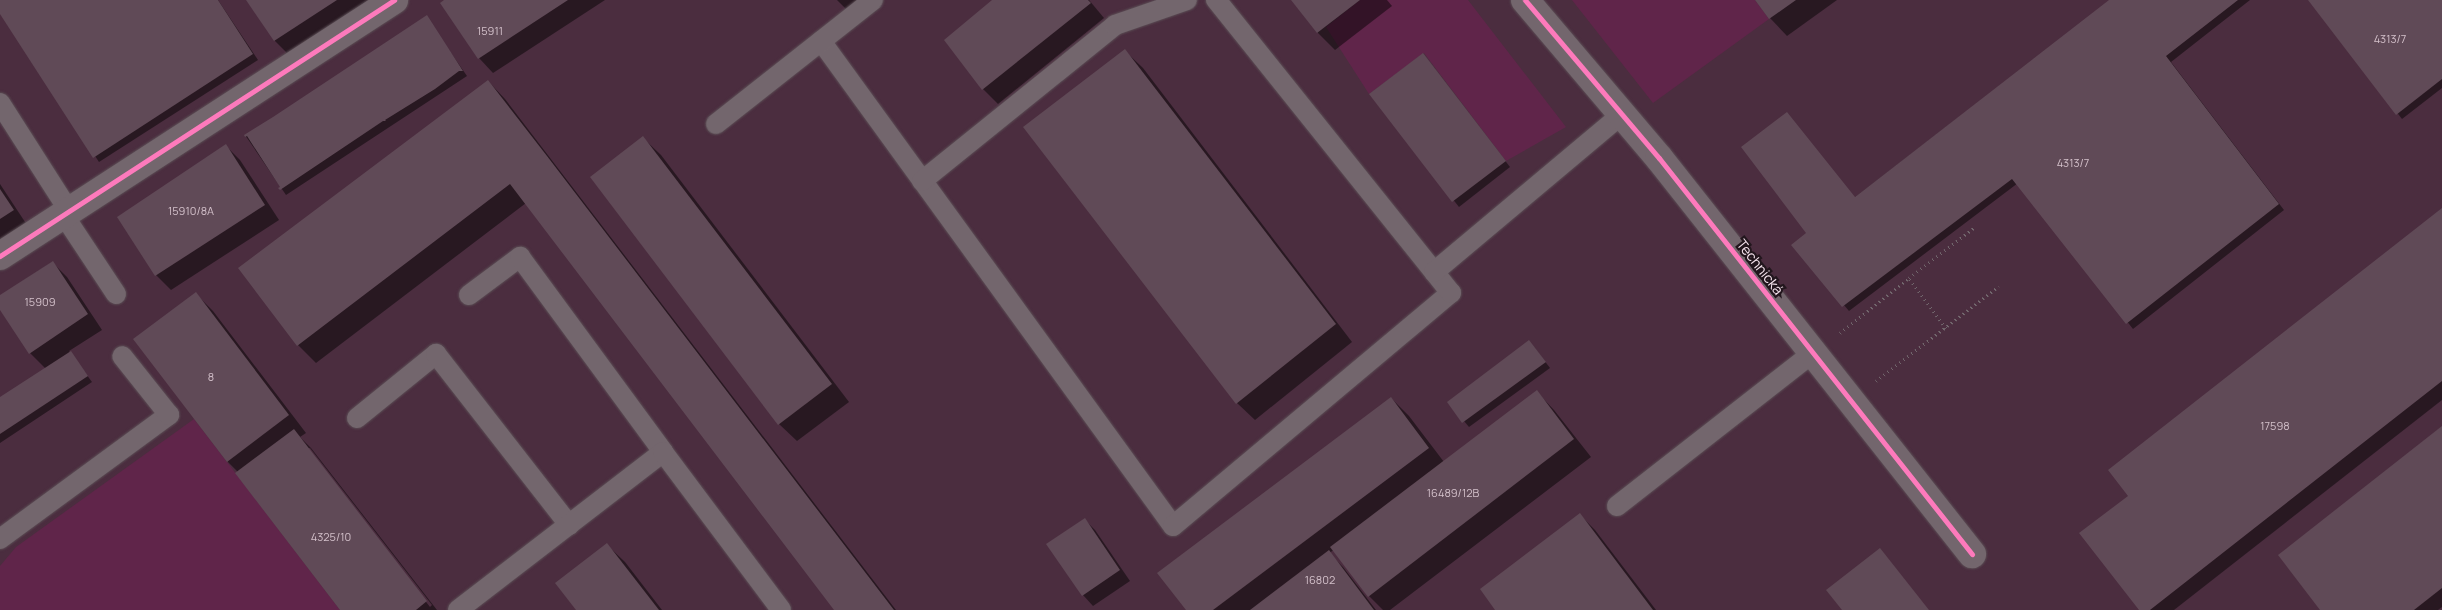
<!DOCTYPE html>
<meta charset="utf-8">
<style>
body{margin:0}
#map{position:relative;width:2442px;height:610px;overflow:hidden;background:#3d2f37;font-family:Manrope,sans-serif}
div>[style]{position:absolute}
.built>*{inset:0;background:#4b2d3f}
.green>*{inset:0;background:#60254a}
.shadow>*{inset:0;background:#0007}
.building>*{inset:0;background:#604a57}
.path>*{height:3px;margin-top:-1.5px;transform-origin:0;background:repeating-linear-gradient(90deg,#72676d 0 1px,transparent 0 5px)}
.roads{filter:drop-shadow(0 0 1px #5b4e55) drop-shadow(0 0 1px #5b4e55)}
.lane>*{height:20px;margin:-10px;padding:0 10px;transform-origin:10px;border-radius:10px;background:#73666d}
.street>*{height:28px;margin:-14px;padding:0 14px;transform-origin:14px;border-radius:14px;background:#73666d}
.cycleway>*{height:5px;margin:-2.5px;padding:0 2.5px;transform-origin:2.5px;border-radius:2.5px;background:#fd7abc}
span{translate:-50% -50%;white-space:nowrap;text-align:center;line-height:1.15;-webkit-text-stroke:4.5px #22161d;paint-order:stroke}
.number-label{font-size:11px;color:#d3c0ca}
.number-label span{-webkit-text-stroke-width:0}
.street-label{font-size:14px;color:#f9e7f1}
</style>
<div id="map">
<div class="built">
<i style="clip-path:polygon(0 0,2442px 0,2442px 610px,0 610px)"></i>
</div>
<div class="green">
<i style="clip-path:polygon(1360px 0,1468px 0,1566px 127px,1506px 161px,1424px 53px,1369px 94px,1326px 27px)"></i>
<i style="clip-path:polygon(1572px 0,1755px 0,1769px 19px,1653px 103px)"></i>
<i style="clip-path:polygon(194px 419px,340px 610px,0 610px,0 566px,16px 547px)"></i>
</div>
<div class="shadow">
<i style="clip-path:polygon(0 0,218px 0,258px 60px,99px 162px,0 12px)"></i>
<i style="clip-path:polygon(248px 0,381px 0,292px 58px,275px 41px)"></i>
<i style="clip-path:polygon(446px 0,605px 0,493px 73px,479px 58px)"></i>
<i style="clip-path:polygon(837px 0,859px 0,847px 10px)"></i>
<i style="clip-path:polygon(994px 0,1089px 0,1104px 18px,998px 104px,983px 89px,946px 40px)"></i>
<i style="clip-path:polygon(1292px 0,1387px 0,1392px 6px,1335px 50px,1318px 33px)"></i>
<i style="clip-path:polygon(1757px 0,1837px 0,1787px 36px,1770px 18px)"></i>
<i style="clip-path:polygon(2111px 0,2250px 0,2171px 62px,2284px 210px,2133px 329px,2018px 183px,1849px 311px,1793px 245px)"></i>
<i style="clip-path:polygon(2310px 0,2442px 0,2442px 88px,2402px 119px)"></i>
<i style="clip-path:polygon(426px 17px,467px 76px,286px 195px,245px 135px,274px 118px)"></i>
<i style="clip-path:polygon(1125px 51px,1143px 68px,1352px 342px,1255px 420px,1237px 403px)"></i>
<i style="clip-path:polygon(1423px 54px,1510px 167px,1459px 207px,1370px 94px)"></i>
<i style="clip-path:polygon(488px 81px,505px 99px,896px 610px,836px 610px,526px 203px,316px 363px,298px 345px)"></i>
<i style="clip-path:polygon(643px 138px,661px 155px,849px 402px,797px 441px,779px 424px)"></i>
<i style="clip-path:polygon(226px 146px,240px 160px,279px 220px,171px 290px,156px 275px,119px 217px)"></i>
<i style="clip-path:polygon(0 184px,27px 225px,0 243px)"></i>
<i style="clip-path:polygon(2442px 209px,2442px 400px,2174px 610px,2140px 610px,2130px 496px)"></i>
<i style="clip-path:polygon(52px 262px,67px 277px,102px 330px,69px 351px,92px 382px,0 443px,0 399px,46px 369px,30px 353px,0 308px,0 296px)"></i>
<i style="clip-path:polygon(evenodd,196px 294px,213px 311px,306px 433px,300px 437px,311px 448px,437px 610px,343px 610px,238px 472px,228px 462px,135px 339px,196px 294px,307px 448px,310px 448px,432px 605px,430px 607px,307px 448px)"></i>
<i style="clip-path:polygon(1534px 347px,1550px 368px,1469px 427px,1448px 402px)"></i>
<i style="clip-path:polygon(1537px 392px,1554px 410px,1591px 457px,1390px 610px,1383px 610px,1367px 594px,1334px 550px,1329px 553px,1343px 567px,1376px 610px,1187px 610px,1391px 398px,1409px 416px,1444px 462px)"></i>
<i style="clip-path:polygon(2442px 428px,2442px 607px,2438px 610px,2321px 610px)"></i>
<i style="clip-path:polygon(1580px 515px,1595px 530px,1656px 610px,1497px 610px)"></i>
<i style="clip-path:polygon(1084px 519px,1095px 530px,1130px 581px,1093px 606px,1083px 595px)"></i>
<i style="clip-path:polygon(607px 545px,625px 562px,662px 610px,577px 610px)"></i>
</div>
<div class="building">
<i style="clip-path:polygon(0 0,218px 0,253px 54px,93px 158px,0 14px)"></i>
<i style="clip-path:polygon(246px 0,337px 0,274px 41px)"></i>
<i style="clip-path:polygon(444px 0,568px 0,478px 59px,440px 3px)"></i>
<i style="clip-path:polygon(992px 0,1088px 0,1091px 3px,982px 90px,944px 40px)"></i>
<i style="clip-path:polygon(1291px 0,1360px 0,1317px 33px)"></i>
<i style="clip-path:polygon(1755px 0,1796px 0,1769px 19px)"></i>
<i style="clip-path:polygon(2109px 0,2238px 0,2166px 56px,2279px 204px,2126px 324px,2012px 179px,1842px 307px,1791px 245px,1806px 233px,1741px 147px,1787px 112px,1855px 197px)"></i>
<i style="clip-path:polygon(2308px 0,2442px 0,2442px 79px,2396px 115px)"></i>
<i style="clip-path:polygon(427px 15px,463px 71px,459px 71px,435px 89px,385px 120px,386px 121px,383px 121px,280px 190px,278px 188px,280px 187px,247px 136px,245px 137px,244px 135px,273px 117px)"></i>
<i style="clip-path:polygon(1125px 49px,1336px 324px,1236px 404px,1023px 127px)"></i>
<i style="clip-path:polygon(1423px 53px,1506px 161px,1452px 202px,1369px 94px)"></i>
<i style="clip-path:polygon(488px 80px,547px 156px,894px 610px,834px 610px,510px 184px,297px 346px,238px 268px)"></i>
<i style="clip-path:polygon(643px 136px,832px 384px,778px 425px,590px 177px)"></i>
<i style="clip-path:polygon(226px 144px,265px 205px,155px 276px,117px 217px)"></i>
<i style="clip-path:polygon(0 189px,14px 210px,0 219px)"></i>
<i style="clip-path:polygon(2442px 208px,2442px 381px,2150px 610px,2139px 610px,2079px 533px,2128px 496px,2108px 470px)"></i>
<i style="clip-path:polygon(53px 261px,88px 314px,29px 354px,0 310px,0 295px)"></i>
<i style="clip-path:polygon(196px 292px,289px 415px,227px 462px,133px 339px)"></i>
<i style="clip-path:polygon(1529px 340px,1546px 362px,1462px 423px,1447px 402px)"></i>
<i style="clip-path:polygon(71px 351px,88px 376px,0 434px,0 397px)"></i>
<i style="clip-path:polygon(1537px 390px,1574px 439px,1368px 597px,1330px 547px)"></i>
<i style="clip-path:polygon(1391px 397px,1429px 448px,1213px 610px,1186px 610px,1157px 573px)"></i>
<i style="clip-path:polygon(2442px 426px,2442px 588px,2414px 610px,2320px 610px,2278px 555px)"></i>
<i style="clip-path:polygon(294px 429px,427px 601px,416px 610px,340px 610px,235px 473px)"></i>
<i style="clip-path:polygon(1580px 513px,1653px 610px,1495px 610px,1480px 589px)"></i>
<i style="clip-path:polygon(1085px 518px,1120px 570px,1082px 596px,1046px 544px)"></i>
<i style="clip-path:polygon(607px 543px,659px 610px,576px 610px,555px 583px)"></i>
<i style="clip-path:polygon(1880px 548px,1929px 610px,1842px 610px,1826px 590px)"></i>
<i style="clip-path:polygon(1329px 550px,1374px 610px,1250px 610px)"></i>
</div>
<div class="path">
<i style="left:1946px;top:328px;width:62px;rotate:-126.5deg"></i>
<i style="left:1909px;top:278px;width:83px;rotate:-37.7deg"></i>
<i style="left:1840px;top:333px;width:88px;rotate:-38.6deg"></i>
<i style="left:1876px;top:381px;width:155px;rotate:-37.7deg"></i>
</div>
<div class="roads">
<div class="lane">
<i style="left:821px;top:41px;width:599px;rotate:54.03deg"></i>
<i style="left:1173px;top:526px;width:363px;rotate:-40deg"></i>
<i style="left:1451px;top:293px;width:376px;rotate:-128.7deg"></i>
<i style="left:0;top:103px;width:128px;rotate:57.4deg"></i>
<i style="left:716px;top:124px;width:200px;rotate:-38.3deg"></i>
<i style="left:922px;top:181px;width:248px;rotate:-38.9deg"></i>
<i style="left:1115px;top:25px;width:76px;rotate:-19.1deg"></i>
<i style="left:63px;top:214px;width:96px;rotate:56.5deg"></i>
<i style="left:1434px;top:272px;width:244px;rotate:-40deg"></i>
<i style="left:469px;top:295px;width:64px;rotate:-36.7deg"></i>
<i style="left:520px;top:257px;width:242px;rotate:53.7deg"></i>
<i style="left:357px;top:418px;width:102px;rotate:-39deg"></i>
<i style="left:436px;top:354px;width:217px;rotate:52.1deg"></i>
<i style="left:1617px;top:506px;width:249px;rotate:-38deg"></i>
<i style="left:0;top:539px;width:210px;rotate:-36.3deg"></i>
<i style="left:169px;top:415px;width:75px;rotate:-128.5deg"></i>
<i style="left:458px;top:610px;width:259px;rotate:-37.6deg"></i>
<i style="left:663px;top:452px;width:197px;rotate:53.2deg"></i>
</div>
<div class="street">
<i style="left:1525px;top:0;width:207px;rotate:49.7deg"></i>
<i style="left:1659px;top:158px;width:505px;rotate:51.68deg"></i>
<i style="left:0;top:256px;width:470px;rotate:-33deg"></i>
</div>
</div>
<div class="cycleway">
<i style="left:1525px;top:0;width:207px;rotate:49.7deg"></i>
<i style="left:1659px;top:158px;width:505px;rotate:51.68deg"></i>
<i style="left:0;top:256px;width:470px;rotate:-33deg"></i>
</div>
<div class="number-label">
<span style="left:490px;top:31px">15911</span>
<span style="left:2390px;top:39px">4313/7</span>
<span style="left:2073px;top:163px">4313/7</span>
<span style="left:191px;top:211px">15910/8A</span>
<span style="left:40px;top:302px">15909</span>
<span style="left:211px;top:377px">8</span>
<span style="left:2275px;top:426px">17598</span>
<span style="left:1453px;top:493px">16489/12B</span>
<span style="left:331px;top:537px">4325/10</span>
<span style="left:1320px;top:580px">16802</span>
</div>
<div class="street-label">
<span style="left:1760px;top:267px;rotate:52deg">Technická</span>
</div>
</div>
